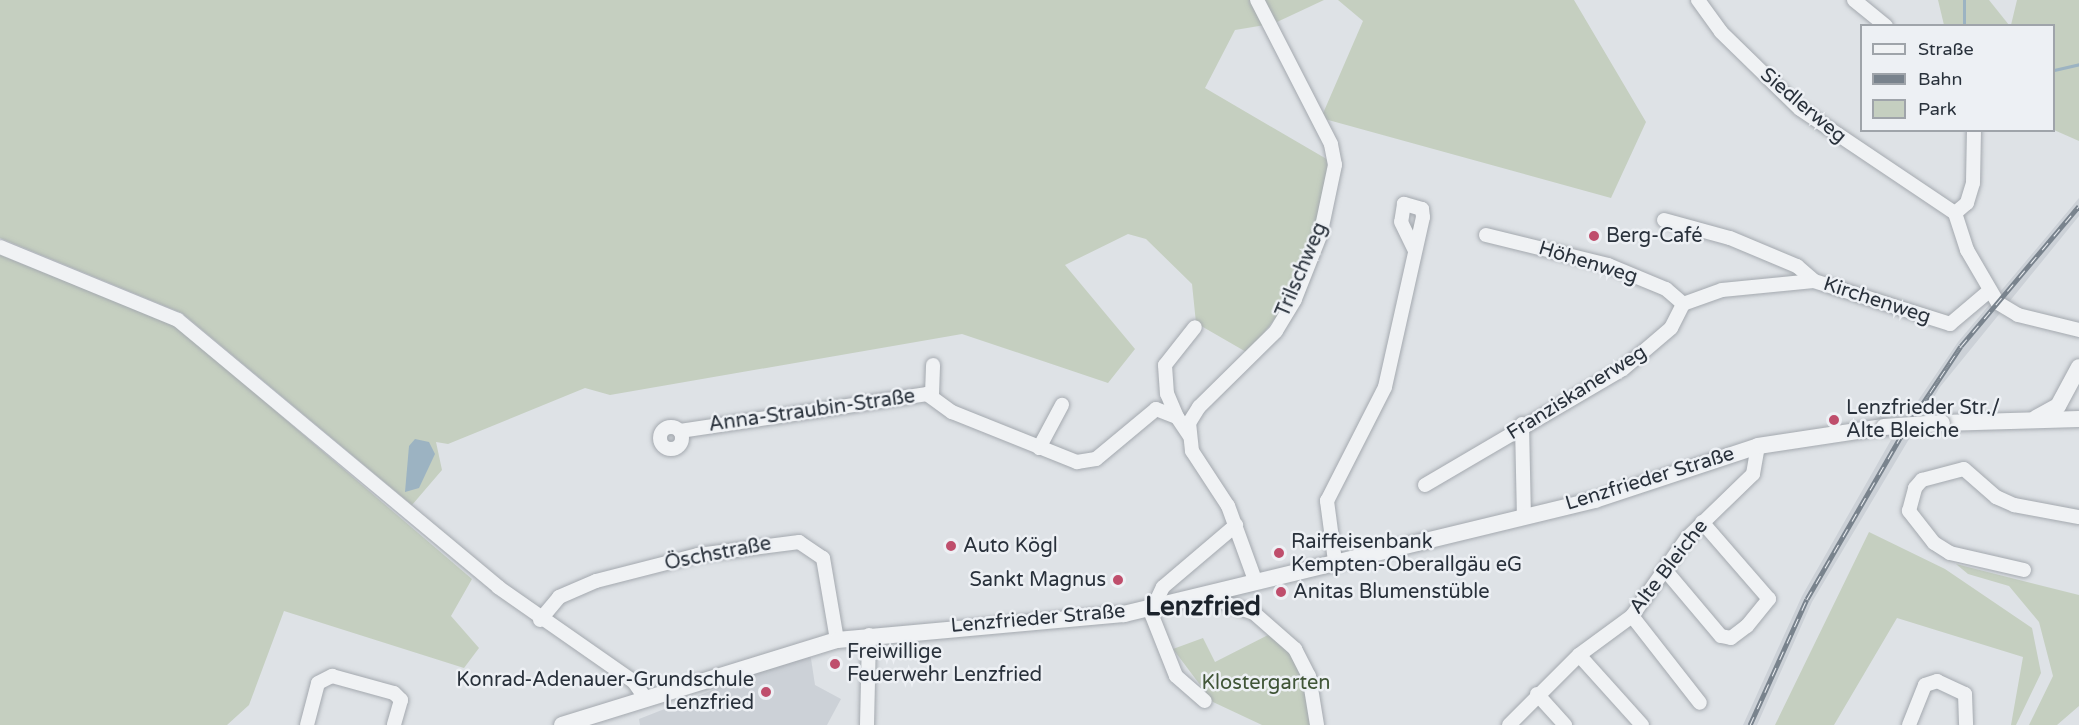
<!DOCTYPE html>
<meta charset="utf-8">
<style>
body{margin:0}
#map{position:relative;width:2079px;height:725px;overflow:hidden;background:#dee2e6;font-family:"Varela Round",sans-serif}
div>[style]{position:absolute}
.built>*{inset:0;background:#ccd1d7}
.green>*{inset:0;background:#c5cfc0}
.water>*{inset:0;background:#9cb3c2}
.stream>*{height:3px;margin:-1.5px;padding:0 1.5px;transform-origin:1.5px;border-radius:1.5px;background:#9cb3c2}
.roads{filter:drop-shadow(0 0 2px #a4a9af) drop-shadow(0 0 2px #a4a9af)}
.minor>*{height:14px;margin:-7px;padding:0 7px;transform-origin:7px;border-radius:7px;background:#f0f2f4}
.minor>.ring{margin:-7px;padding:0;box-sizing:content-box;background:none;border:14px solid #f0f2f4;border-radius:50%}
.tertiary>*{height:16px;margin:-8px;padding:0 8px;transform-origin:8px;border-radius:8px;background:#f0f2f4}
.rail>*{height:5px;margin-top:-2.5px;transform-origin:0;background:repeating-linear-gradient(90deg,#edf0f4 0 9px,#79838d 0 18px);box-sizing:border-box;border-block:2px solid #79838d}
.bridges{filter:drop-shadow(0 0 2px #a4a9af) drop-shadow(0 0 2px #a4a9af)}
.tertiary-bridge>*{height:16px;margin:-8px;padding:0 8px;transform-origin:8px;border-radius:8px;background:#f0f2f4}
.dots>*{width:16px;height:16px;translate:-50% -50%;box-sizing:border-box;border:3px solid #edf0f4;border-radius:50%}
span{translate:-50% -50%;white-space:nowrap;text-align:center;line-height:1.15;-webkit-text-stroke:5px #edf0f4;paint-order:stroke}
.street-label{font-size:20px;color:#29313b}
.poi-label{font-size:20px;color:#29313b}
.left{translate:0 -50%;text-align:left}
.right{translate:-100% -50%;text-align:right}
.park-label{font-size:20px;color:#405537}
.district-label{font-size:26px;color:#1b222b;font-weight:700}
.legend{position:absolute;left:1860px;top:24px;width:195px;height:108px;box-sizing:border-box;background:#edf0f4;border:2px solid #9fa4aa;margin:0;padding:8px 10px;list-style:none;font-size:18px;color:#29313b}
.legend li{display:flex;align-items:center;gap:12px;height:30px}
.legend b{width:30px;border:2px solid #9fa4aa}
</style>
<div id="map">
<div class="built">
<i style="clip-path:polygon(2079px 198px,2079px 216px,1940px 387px,1812px 602px,1757px 725px,1743px 725px,1802px 596px,1891px 440px,1958px 342px)"></i>
<i style="clip-path:polygon(810px 652px,815px 685px,841px 699px,827px 725px,640px 725px,639px 719px)"></i>
</div>
<div class="green">
<i style="clip-path:polygon(0 0,1250px 0,1265px 25px,1235px 30px,1205px 88px,1330px 161px,1317px 235px,1292px 297px,1248px 353px,1196px 323px,1192px 284px,1146px 239px,1128px 234px,1065px 265px,1135px 349px,1108px 383px,962px 334px,610px 395px,585px 388px,448px 444px,436px 442px,442px 470px,412px 505px,182px 313px,0 238px)"></i>
<i style="clip-path:polygon(1262px 0,1324px 0,1277px 22px)"></i>
<i style="clip-path:polygon(1338px 0,1574px 0,1646px 122px,1611px 198px,1321px 118px,1363px 21px)"></i>
<i style="clip-path:polygon(1938px 0,1989px 0,2009px 25px,1944px 25px)"></i>
<i style="clip-path:polygon(2017px 0,2079px 0,2079px 141px,2054px 130px,2054px 26px,2011px 25px)"></i>
<i style="clip-path:polygon(0 255px,175px 325px,472px 579px,451px 616px,479px 648px,464px 668px,284px 611px,249px 705px,227px 725px,0 725px)"></i>
<i style="clip-path:polygon(1869px 532px,1945px 569px,2032px 628px,2041px 673px,2016px 725px,2011px 725px,2023px 657px,1897px 618px,1834px 725px,1775px 725px)"></i>
<i style="clip-path:polygon(1956px 564px,2079px 595px,2079px 706px,2057px 725px,2029px 725px,2053px 676px,2039px 622px,2009px 586px,1968px 574px)"></i>
<i style="clip-path:polygon(1276px 631px,1306px 676px,1310px 725px,1262px 725px,1213px 702px,1173px 649px,1203px 638px,1215px 662px)"></i>
</div>
<div class="water">
<i style="clip-path:polygon(415px 439px,429px 442px,435px 454px,419px 488px,405px 492px,409px 446px)"></i>
</div>
<div class="stream">
<i style="left:1964px;top:26px;width:26px;rotate:-90deg"></i>
<i style="left:2054px;top:70px;width:26px;rotate:-13deg"></i>
</div>
<div class="roads">
<div class="minor">
<i style="left:1698px;top:0;width:39px;rotate:54deg"></i>
<i style="left:1721px;top:32px;width:110px;rotate:44.3deg"></i>
<i style="left:1800px;top:109px;width:187px;rotate:33.9deg"></i>
<i style="left:1854px;top:0;width:41px;rotate:39.1deg"></i>
<i style="left:1974px;top:130px;width:53px;rotate:91.1deg"></i>
<i style="left:1973px;top:183px;width:21px;rotate:107deg"></i>
<i style="left:1967px;top:203px;width:16px;rotate:140deg"></i>
<i style="left:1955px;top:213px;width:39px;rotate:72deg"></i>
<i style="left:1967px;top:250px;width:61px;rotate:59.7deg"></i>
<i style="left:1998px;top:303px;width:23px;rotate:31deg"></i>
<i style="left:2018px;top:315px;width:63px;rotate:13.8deg"></i>
<i style="left:1664px;top:220px;width:68px;rotate:15.3deg"></i>
<i style="left:1730px;top:238px;width:73px;rotate:22.7deg"></i>
<i style="left:1797px;top:266px;width:23px;rotate:41deg"></i>
<i style="left:1486px;top:235px;width:126px;rotate:13.8deg"></i>
<i style="left:1608px;top:265px;width:63px;rotate:22.5deg"></i>
<i style="left:1666px;top:289px;width:23px;rotate:41deg"></i>
<i style="left:0;top:247px;width:192px;rotate:22.3deg"></i>
<i style="left:178px;top:320px;width:417px;rotate:39.8deg"></i>
<i style="left:498px;top:587px;width:166px;rotate:34.9deg"></i>
<i style="left:634px;top:682px;width:21px;rotate:55deg"></i>
<i style="left:1683px;top:304px;width:41px;rotate:-19.7deg"></i>
<i style="left:1722px;top:290px;width:92px;rotate:-5.6deg"></i>
<i style="left:1814px;top:281px;width:143px;rotate:17.5deg"></i>
<i style="left:1950px;top:324px;width:51px;rotate:-40.2deg"></i>
<i style="left:932px;top:395px;width:30px;rotate:-88deg"></i>
<i style="left:1177px;top:417px;width:25px;rotate:-113deg"></i>
<i style="left:1167px;top:394px;width:29px;rotate:-94deg"></i>
<i style="left:1165px;top:365px;width:48px;rotate:-51.7deg"></i>
<i style="left:1522px;top:424px;width:92px;rotate:88.8deg"></i>
<i class="ring" style="left:660px;top:427px;width:8px;height:8px"></i>
<i style="left:680px;top:431px;width:250px;rotate:-8.5deg"></i>
<i style="left:927px;top:394px;width:31px;rotate:36deg"></i>
<i style="left:952px;top:412px;width:135px;rotate:21.8deg"></i>
<i style="left:1077px;top:462px;width:19px;rotate:-9deg"></i>
<i style="left:1096px;top:459px;width:78px;rotate:-39.8deg"></i>
<i style="left:1156px;top:409px;width:22px;rotate:21deg"></i>
<i style="left:1177px;top:417px;width:22px;rotate:56deg"></i>
<i style="left:1039px;top:448px;width:49px;rotate:-61.9deg"></i>
<i style="left:1425px;top:485px;width:229px;rotate:-30.4deg"></i>
<i style="left:1623px;top:369px;width:63px;rotate:-40.5deg"></i>
<i style="left:1671px;top:328px;width:27px;rotate:-63deg"></i>
<i style="left:1335px;top:561px;width:61px;rotate:-97.6deg"></i>
<i style="left:1327px;top:501px;width:128px;rotate:-63deg"></i>
<i style="left:1385px;top:387px;width:174px;rotate:-77.4deg"></i>
<i style="left:1423px;top:217px;width:8px;rotate:-97deg"></i>
<i style="left:1422px;top:209px;width:19px;rotate:-164deg"></i>
<i style="left:1404px;top:204px;width:18px;rotate:99deg"></i>
<i style="left:1401px;top:222px;width:32px;rotate:64deg"></i>
<i style="left:2024px;top:570px;width:76px;rotate:-167.1deg"></i>
<i style="left:1950px;top:553px;width:19px;rotate:-148deg"></i>
<i style="left:1934px;top:543px;width:41px;rotate:-128deg"></i>
<i style="left:1909px;top:511px;width:24px;rotate:-75deg"></i>
<i style="left:1915px;top:488px;width:11px;rotate:-49deg"></i>
<i style="left:1922px;top:480px;width:43px;rotate:-14.7deg"></i>
<i style="left:1964px;top:469px;width:43px;rotate:41.2deg"></i>
<i style="left:1996px;top:497px;width:20px;rotate:24deg"></i>
<i style="left:2014px;top:505px;width:66px;rotate:10.5deg"></i>
<i style="left:1666px;top:571px;width:85px;rotate:49.8deg"></i>
<i style="left:1721px;top:636px;width:10px;rotate:11deg"></i>
<i style="left:1731px;top:638px;width:20px;rotate:-37deg"></i>
<i style="left:1747px;top:626px;width:35px;rotate:-51deg"></i>
<i style="left:1769px;top:599px;width:102px;rotate:-131deg"></i>
<i style="left:1255px;top:580px;width:79px;rotate:-110deg"></i>
<i style="left:1228px;top:506px;width:66px;rotate:-123.2deg"></i>
<i style="left:1192px;top:451px;width:28px;rotate:-96deg"></i>
<i style="left:1189px;top:423px;width:19px;rotate:-58deg"></i>
<i style="left:1199px;top:407px;width:108px;rotate:-44.6deg"></i>
<i style="left:1276px;top:331px;width:37px;rotate:-59deg"></i>
<i style="left:1295px;top:299px;width:68px;rotate:-68.4deg"></i>
<i style="left:1320px;top:236px;width:73px;rotate:-78.1deg"></i>
<i style="left:1335px;top:165px;width:21px;rotate:-101deg"></i>
<i style="left:1331px;top:144px;width:162px;rotate:-117.2deg"></i>
<i style="left:1225px;top:603px;width:31px;rotate:19deg"></i>
<i style="left:1254px;top:613px;width:55px;rotate:41.3deg"></i>
<i style="left:1295px;top:649px;width:30px;rotate:63deg"></i>
<i style="left:1309px;top:676px;width:50px;rotate:80.7deg"></i>
<i style="left:1154px;top:606px;width:21px;rotate:-65deg"></i>
<i style="left:1163px;top:587px;width:96px;rotate:-40.3deg"></i>
<i style="left:1149px;top:608px;width:73px;rotate:68.3deg"></i>
<i style="left:1176px;top:676px;width:38px;rotate:41deg"></i>
<i style="left:1632px;top:616px;width:110px;rotate:52deg"></i>
<i style="left:540px;top:620px;width:30px;rotate:-50deg"></i>
<i style="left:559px;top:597px;width:40px;rotate:-23.4deg"></i>
<i style="left:596px;top:581px;width:105px;rotate:-14.3deg"></i>
<i style="left:698px;top:555px;width:102px;rotate:-7.3deg"></i>
<i style="left:799px;top:542px;width:29px;rotate:34deg"></i>
<i style="left:823px;top:558px;width:83px;rotate:80.3deg"></i>
<i style="left:1579px;top:655px;width:94px;rotate:48deg"></i>
<i style="left:1537px;top:694px;width:42px;rotate:47.9deg"></i>
<i style="left:307px;top:725px;width:43px;rotate:-75.3deg"></i>
<i style="left:318px;top:683px;width:16px;rotate:-27deg"></i>
<i style="left:332px;top:676px;width:64px;rotate:15.3deg"></i>
<i style="left:394px;top:693px;width:10px;rotate:45deg"></i>
<i style="left:401px;top:700px;width:26px;rotate:106deg"></i>
<i style="left:867px;top:725px;width:90px;rotate:-88.7deg"></i>
<i style="left:1509px;top:725px;width:99px;rotate:-45deg"></i>
<i style="left:1579px;top:655px;width:66px;rotate:-36.3deg"></i>
<i style="left:1632px;top:616px;width:95px;rotate:-54.8deg"></i>
<i style="left:1687px;top:538px;width:92px;rotate:-44.1deg"></i>
<i style="left:1753px;top:474px;width:28px;rotate:-80deg"></i>
<i style="left:1909px;top:725px;width:43px;rotate:-68.2deg"></i>
<i style="left:1925px;top:685px;width:13px;rotate:-18deg"></i>
<i style="left:1937px;top:681px;width:31px;rotate:25deg"></i>
<i style="left:1965px;top:694px;width:31px;rotate:88deg"></i>
</div>
<div class="tertiary">
<i style="left:2036px;top:418px;width:25px;rotate:-29deg"></i>
<i style="left:2058px;top:406px;width:44px;rotate:-61.7deg"></i>
<i style="left:1942px;top:423px;width:137px;rotate:-1.7deg"></i>
<i style="left:562px;top:725px;width:288px;rotate:-17.2deg"></i>
<i style="left:837px;top:640px;width:288px;rotate:-5.2deg"></i>
<i style="left:1124px;top:614px;width:485px;rotate:-13.6deg"></i>
<i style="left:1595px;top:500px;width:172px;rotate:-18.3deg"></i>
<i style="left:1758px;top:446px;width:127px;rotate:-8.6deg"></i>
</div>
</div>
<div class="rail">
<i style="left:1750px;top:725px;width:138px;rotate:-65.7deg"></i>
<i style="left:1807px;top:599px;width:186px;rotate:-60deg"></i>
<i style="left:1900px;top:438px;width:110px;rotate:-56.5deg"></i>
<i style="left:1961px;top:346px;width:183px;rotate:-49.9deg"></i>
</div>
<div class="bridges">
<div class="tertiary-bridge">
<i style="left:1884px;top:427px;width:58px;rotate:-3.9deg"></i>
</div>
</div>
<div class="dots">
<i style="left:1594px;top:236px;background:#bf4e6c"></i>
<i style="left:1834px;top:420px;background:#bf4e6c"></i>
<i style="left:951px;top:546px;background:#bf4e6c"></i>
<i style="left:1279px;top:553px;background:#bf4e6c"></i>
<i style="left:1118px;top:580px;background:#bf4e6c"></i>
<i style="left:1281px;top:592px;background:#bf4e6c"></i>
<i style="left:835px;top:664px;background:#bf4e6c"></i>
<i style="left:766px;top:692px;background:#bf4e6c"></i>
</div>
<div class="street-label">
<span style="left:1803px;top:106px;rotate:40deg">Siedlerweg</span>
<span style="left:1588px;top:263px;rotate:17deg">Höhenweg</span>
<span style="left:1302px;top:270px;rotate:-67deg">Trilschweg</span>
<span style="left:1877px;top:301px;rotate:18deg">Kirchenweg</span>
<span style="left:1577px;top:393px;rotate:-32deg">Franziskanerweg</span>
<span style="left:812px;top:411px;rotate:-8deg">Anna-Straubin-Straße</span>
<span style="left:1650px;top:479px;rotate:-17deg">Lenzfrieder Straße</span>
<span style="left:718px;top:554px;rotate:-11deg">Öschstraße</span>
<span style="left:1669px;top:567px;rotate:-52deg">Alte Bleiche</span>
<span style="left:1038px;top:619px;rotate:-5deg">Lenzfrieder Straße</span>
</div>
<div class="poi-label">
<span class="left" style="left:1606px;top:236px">Berg-Café</span>
<span class="left" style="left:1846px;top:420px">Lenzfrieder Str./<br>Alte Bleiche</span>
<span class="left" style="left:1291px;top:554px">Raiffeisenbank<br>Kempten-Oberallgäu eG</span>
<span class="left" style="left:963px;top:546px">Auto Kögl</span>
<span class="right" style="left:1106px;top:580px">Sankt Magnus</span>
<span class="left" style="left:1293px;top:592px">Anitas Blumenstüble</span>
<span class="left" style="left:847px;top:664px">Freiwillige<br>Feuerwehr Lenzfried</span>
<span class="right" style="left:754px;top:692px">Konrad-Adenauer-Grundschule<br>Lenzfried</span>
</div>
<div class="park-label">
<span style="left:1266px;top:683px">Klostergarten</span>
</div>
<div class="district-label">
<span style="left:1203px;top:607px">Lenzfried</span>
</div>
<ul class="legend">
<li><b style="height:8px;background:#f0f2f4"></b>Straße</li>
<li><b style="height:8px;background:#79838d"></b>Bahn</li>
<li><b style="height:16px;background:#c5cfc0"></b>Park</li>
</ul>
</div>
